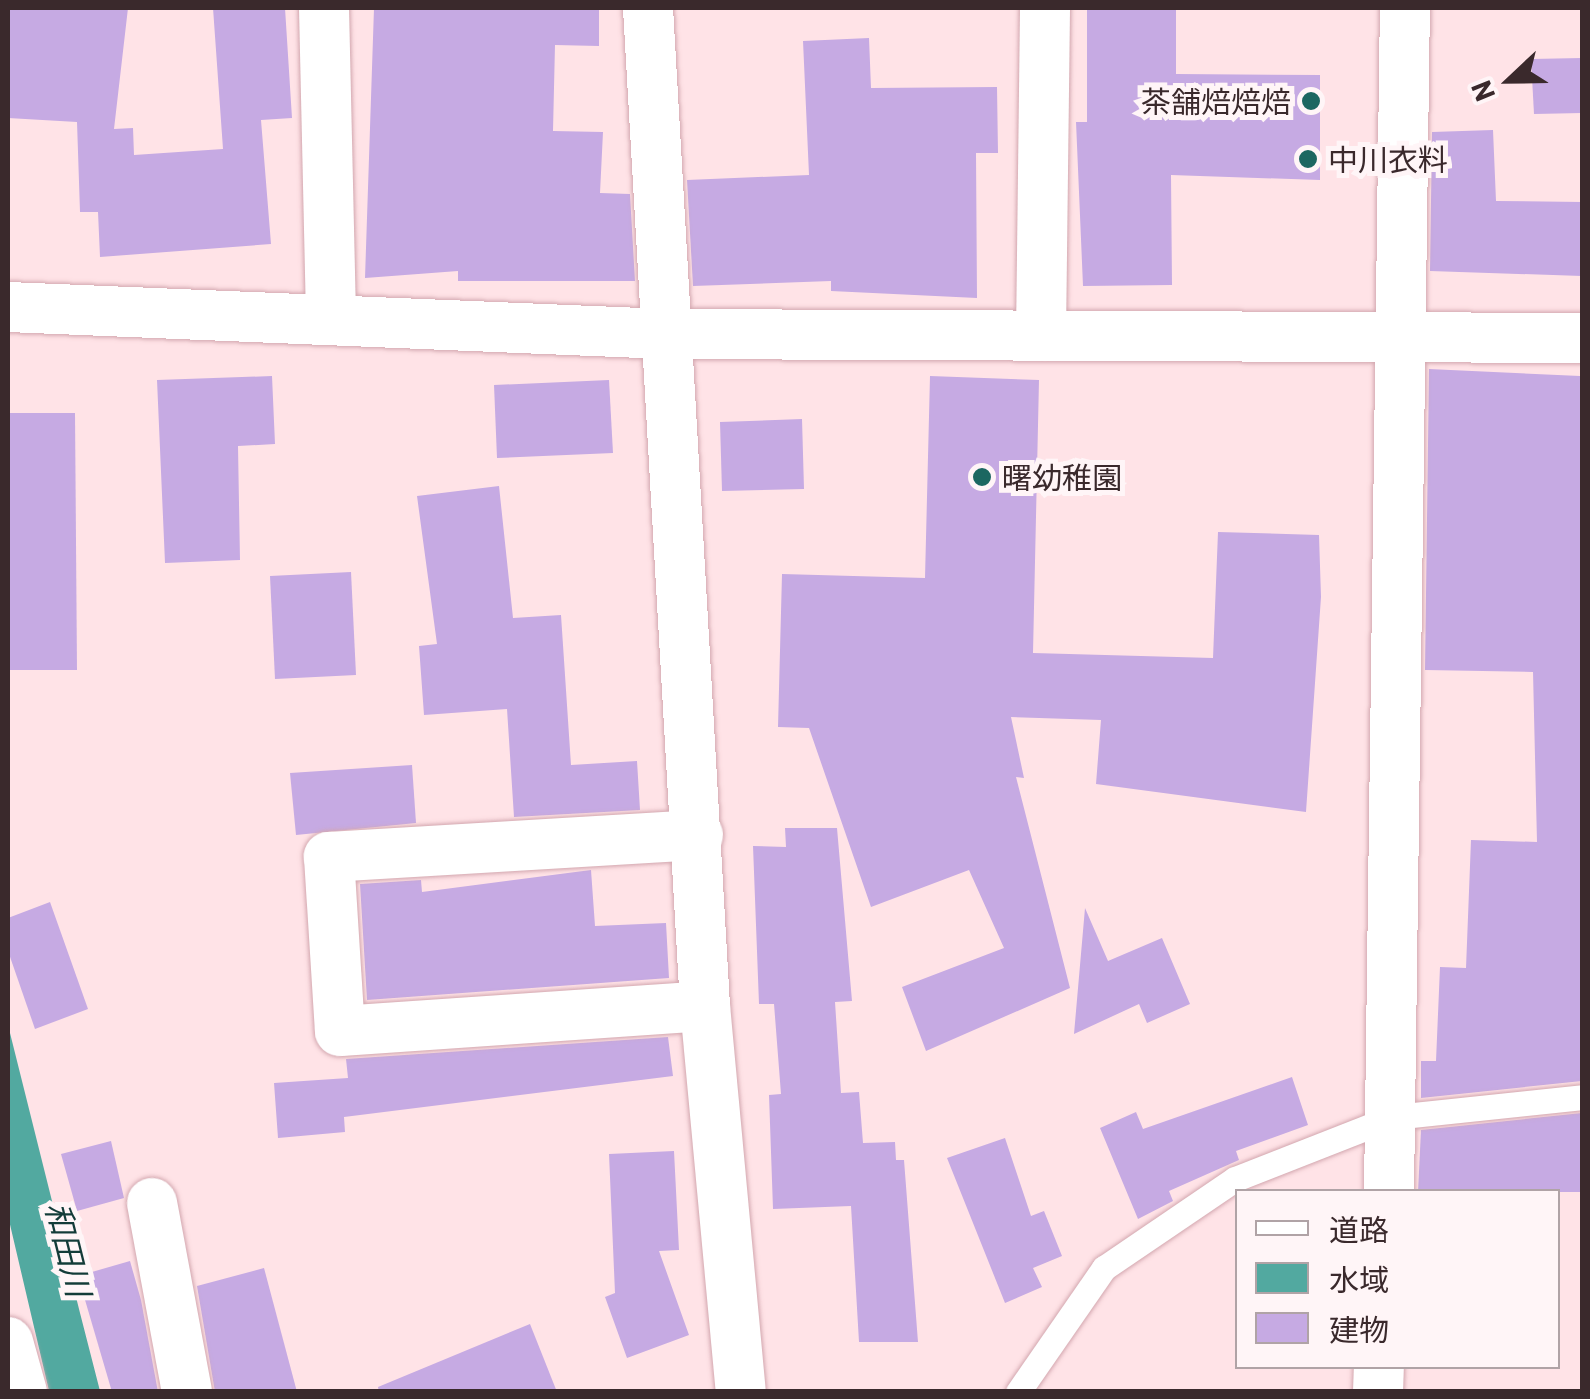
<!DOCTYPE html>
<meta charset="utf-8">
<style>
body{margin:0}
#map{position:relative;width:1590px;height:1399px;overflow:hidden;background:#ffe3e7;font-family:Barlow,"Noto Sans JP",sans-serif}
div>[style]{position:absolute}
.water>*{inset:0;background:#52a9a0}
.building>*{inset:0;background:#c6aae3}
.roads{filter:drop-shadow(0 0 2px #d3a7af) drop-shadow(0 0 2px #d3a7af)}
.lane>*{height:25px;margin:-12.5px;padding:0 12.5px;transform-origin:12.5px;border-radius:12.5px;background:#fff}
.street>*{height:50px;margin:-25px;padding:0 25px;transform-origin:25px;border-radius:25px;background:#fff}
.dots>*{width:28px;height:28px;translate:-50% -50%;box-sizing:border-box;border:5px solid #fff5f7;border-radius:50%}
span{translate:-50% -50%;white-space:nowrap;text-align:center;line-height:1.15;-webkit-text-stroke:10px #fff5f7;paint-order:stroke}
.poi-label{font-size:30px;color:#3a292c}
.right{translate:-100% -50%;text-align:right}
.left{translate:0 -50%;text-align:left}
.water-label{font-size:32px;color:#133c39;font-style:italic}
.frame{position:absolute;inset:0;border:10px solid #3a292c;pointer-events:none}
.legend{position:absolute;left:1235px;top:1189px;width:325px;height:180px;box-sizing:border-box;background:#fff5f7;border:2px solid #b0a3a6;margin:0;padding:12px 18px;list-style:none;font-size:30px;color:#3a292c}
.legend li{display:flex;align-items:center;gap:20px;height:50px}
.legend b{width:50px;border:2px solid #b0a3a6}
.north{position:absolute;left:1460px;top:30px;width:100px;height:100px;-webkit-text-stroke:8px #fff5f7;paint-order:stroke;rotate:248deg;font-size:28px;font-weight:700;line-height:40px;text-align:center;color:#3a292c}
.north::after{content:'';display:block;margin:auto;width:35px;height:45px;background:#3a292c;clip-path:polygon(50% 0,100% 100%,50% 72%,0 100%)}
</style>
<div id="map">
<div class="water">
<i style="clip-path:polygon(8px 1025px,80px 1313px,100px 1391px,49px 1391px,8px 1216px)"></i>
</div>
<div class="building">
<i style="clip-path:polygon(8px 8px,128px 8px,114px 129px,133px 128px,134px 155px,223px 149px,213px 8px,285px 8px,292px 118px,261px 120px,271px 244px,100px 257px,98px 212px,80px 212px,77px 122px,8px 118px)"></i>
<i style="clip-path:polygon(374px 8px,599px 8px,599px 46px,555px 45px,553px 131px,603px 132px,600px 193px,630px 194px,635px 281px,458px 281px,458px 271px,365px 278px)"></i>
<i style="clip-path:polygon(1087px 10px,1176px 10px,1176px 74px,1320px 75px,1320px 180px,1171px 175px,1172px 285px,1083px 286px,1076px 122px,1087px 122px)"></i>
<i style="clip-path:polygon(869px 38px,871px 88px,997px 87px,998px 153px,976px 153px,977px 298px,831px 291px,831px 281px,693px 286px,687px 180px,809px 175px,803px 41px)"></i>
<i style="clip-path:polygon(1582px 58px,1582px 113px,1534px 114px,1531px 59px)"></i>
<i style="clip-path:polygon(1493px 130px,1496px 201px,1582px 202px,1582px 276px,1430px 271px,1432px 132px)"></i>
<i style="clip-path:polygon(1429px 369px,1580px 376px,1582px 1081px,1421px 1098px,1421px 1061px,1436px 1061px,1440px 967px,1466px 968px,1471px 840px,1537px 842px,1533px 672px,1425px 670px)"></i>
<i style="clip-path:polygon(272px 376px,275px 444px,238px 446px,240px 560px,165px 563px,157px 380px)"></i>
<i style="clip-path:polygon(930px 376px,1039px 380px,1033px 653px,1213px 658px,1218px 532px,1319px 535px,1321px 597px,1306px 812px,1096px 784px,1101px 720px,1011px 717px,1024px 778px,1016px 777px,1070px 988px,926px 1051px,902px 987px,1004px 948px,969px 870px,871px 907px,809px 728px,778px 727px,782px 574px,925px 578px)"></i>
<i style="clip-path:polygon(609px 380px,613px 453px,497px 458px,494px 385px)"></i>
<i style="clip-path:polygon(8px 413px,75px 413px,77px 670px,8px 670px)"></i>
<i style="clip-path:polygon(802px 419px,804px 489px,722px 491px,720px 422px)"></i>
<i style="clip-path:polygon(499px 486px,513px 618px,561px 615px,571px 765px,637px 761px,640px 810px,514px 817px,507px 709px,424px 715px,419px 646px,437px 644px,417px 496px)"></i>
<i style="clip-path:polygon(351px 572px,356px 675px,275px 679px,270px 576px)"></i>
<i style="clip-path:polygon(412px 765px,416px 823px,296px 835px,290px 773px)"></i>
<i style="clip-path:polygon(785px 828px,837px 828px,852px 1001px,835px 1002px,841px 1093px,859px 1092px,863px 1143px,895px 1142px,896px 1160px,904px 1160px,918px 1342px,859px 1342px,851px 1206px,773px 1209px,769px 1095px,781px 1094px,774px 1004px,759px 1004px,753px 846px,786px 847px)"></i>
<i style="clip-path:polygon(591px 870px,595px 926px,666px 923px,669px 978px,367px 1000px,360px 884px,421px 880px,422px 892px)"></i>
<i style="clip-path:polygon(50px 902px,88px 1009px,35px 1029px,8px 951px,8px 918px)"></i>
<i style="clip-path:polygon(1085px 908px,1108px 961px,1162px 938px,1190px 1004px,1147px 1023px,1139px 1004px,1074px 1034px)"></i>
<i style="clip-path:polygon(668px 1037px,673px 1076px,344px 1117px,345px 1132px,278px 1138px,274px 1083px,348px 1078px,346px 1059px)"></i>
<i style="clip-path:polygon(1292px 1077px,1308px 1125px,1236px 1151px,1239px 1160px,1169px 1191px,1173px 1201px,1138px 1219px,1100px 1128px,1136px 1112px,1143px 1129px)"></i>
<i style="clip-path:polygon(1582px 1113px,1582px 1192px,1418px 1192px,1421px 1130px)"></i>
<i style="clip-path:polygon(1005px 1138px,1031px 1216px,1044px 1211px,1062px 1256px,1033px 1268px,1042px 1287px,1005px 1303px,947px 1158px)"></i>
<i style="clip-path:polygon(111px 1141px,124px 1198px,77px 1211px,61px 1154px)"></i>
<i style="clip-path:polygon(674px 1151px,679px 1250px,659px 1251px,689px 1335px,627px 1358px,605px 1297px,615px 1293px,609px 1154px)"></i>
<i style="clip-path:polygon(130px 1261px,141px 1300px,158px 1392px,112px 1392px,78px 1276px)"></i>
<i style="clip-path:polygon(264px 1268px,297px 1392px,215px 1392px,197px 1286px)"></i>
<i style="clip-path:polygon(530px 1324px,557px 1392px,379px 1392px,378px 1387px)"></i>
</div>
<div class="roads">
<div class="lane">
<i style="left:1018px;top:1392px;width:151px;rotate:-55.3deg"></i>
<i style="left:1104px;top:1268px;width:158px;rotate:-34.2deg"></i>
<i style="left:1235px;top:1179px;width:170px;rotate:-21.4deg"></i>
<i style="left:1393px;top:1117px;width:190px;rotate:-6deg"></i>
</div>
<div class="street">
<i style="left:324px;top:8px;width:309px;rotate:88.7deg"></i>
<i style="left:648px;top:8px;width:1000px;rotate:86.73deg"></i>
<i style="left:705px;top:1006px;width:388px;rotate:84.7deg"></i>
<i style="left:8px;top:307px;width:660px;rotate:2.35deg"></i>
<i style="left:667px;top:334px;width:915px;rotate:0.25deg"></i>
<i style="left:1041px;top:336px;width:328px;rotate:-89.3deg"></i>
<i style="left:698px;top:835px;width:370px;rotate:176.6deg"></i>
<i style="left:329px;top:857px;width:174px;rotate:86.4deg"></i>
<i style="left:340px;top:1031px;width:366px;rotate:-3.9deg"></i>
<i style="left:1389px;top:1192px;width:1184px;rotate:-89.23deg"></i>
<i style="left:152px;top:1203px;width:192px;rotate:79.5deg"></i>
<i style="left:8px;top:1342px;width:52px;rotate:74.4deg"></i>
<i style="left:1378px;top:1392px;width:26px;rotate:-88deg"></i>
</div>
</div>
<div class="dots">
<i style="left:1311px;top:101px;background:#1c6761"></i>
<i style="left:1308px;top:159px;background:#1c6761"></i>
<i style="left:982px;top:477px;background:#1c6761"></i>
</div>
<div class="poi-label">
<span class="right" style="left:1291px;top:101px">茶舗焙焙焙</span>
<span class="left" style="left:1328px;top:159px">中川衣料</span>
<span class="left" style="left:1002px;top:477px">曙幼稚園</span>
</div>
<div class="water-label">
<span style="left:69px;top:1249px;rotate:76deg">和田川</span>
</div>
<div class="frame"></div>
<ul class="legend">
<li><b style="height:12px;background:#fff"></b>道路</li>
<li><b style="height:28px;background:#52a9a0"></b>水域</li>
<li><b style="height:28px;background:#c6aae3"></b>建物</li>
</ul>
<div class="north">N</div>
</div>
